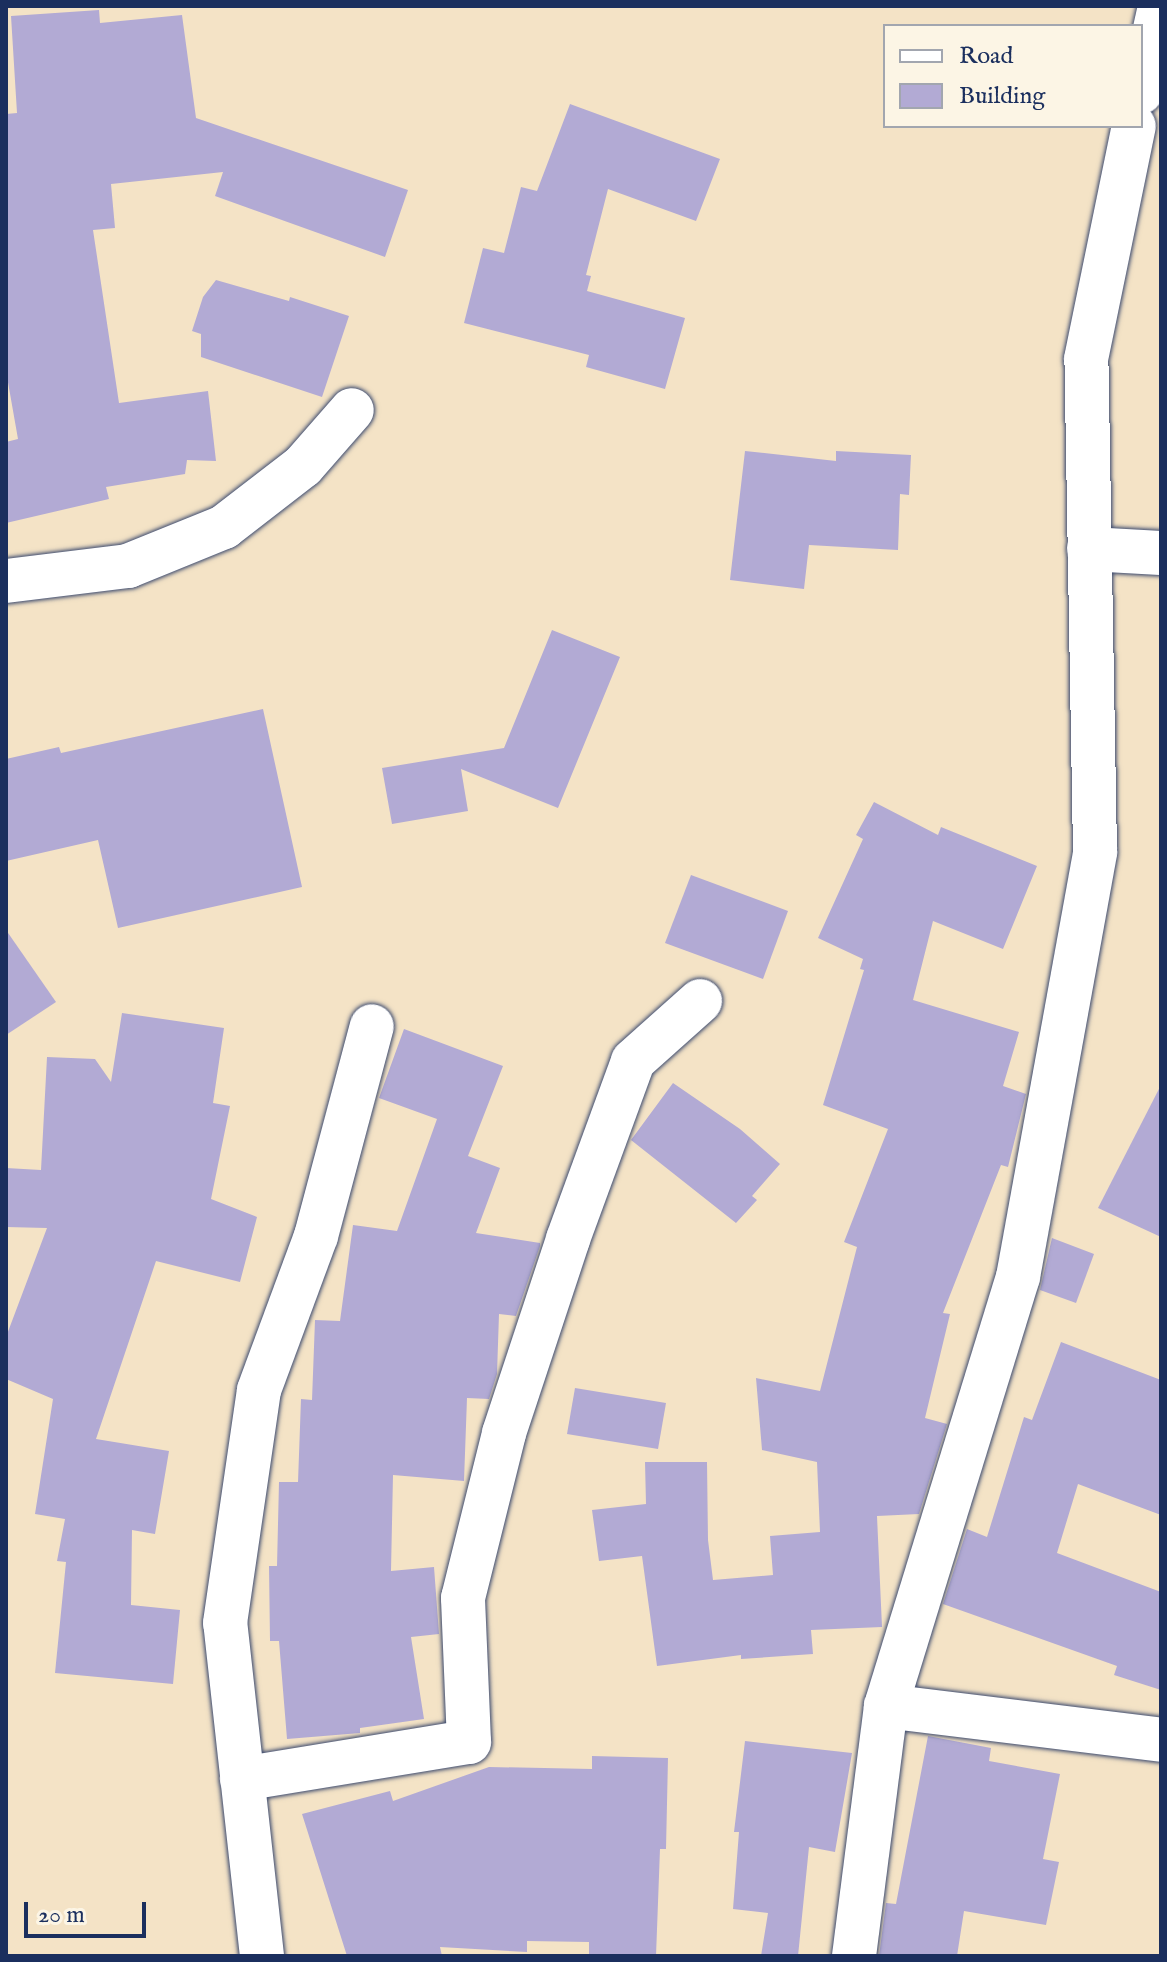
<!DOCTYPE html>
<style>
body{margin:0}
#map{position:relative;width:1167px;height:1962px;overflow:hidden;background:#f4e3c6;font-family:"IM FELL English",serif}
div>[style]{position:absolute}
.building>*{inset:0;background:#b2aad4}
.roads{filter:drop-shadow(0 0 2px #3c4a6e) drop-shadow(0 0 2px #3c4a6e)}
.street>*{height:44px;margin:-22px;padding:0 22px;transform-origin:22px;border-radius:22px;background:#fff}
span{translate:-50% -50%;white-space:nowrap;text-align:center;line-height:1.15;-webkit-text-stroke:8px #fcf5e5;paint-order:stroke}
.frame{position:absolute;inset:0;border:8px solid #1b2f5e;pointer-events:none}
.legend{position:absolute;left:883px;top:24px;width:260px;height:104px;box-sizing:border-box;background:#fcf5e5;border:2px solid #a2a6af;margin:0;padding:10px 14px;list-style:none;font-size:24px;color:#1b2f5e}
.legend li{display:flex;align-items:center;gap:16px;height:40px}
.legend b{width:40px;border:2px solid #a2a6af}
.scale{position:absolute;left:24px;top:1902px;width:122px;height:36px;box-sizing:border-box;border:4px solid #1b2f5e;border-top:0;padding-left:10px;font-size:24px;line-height:28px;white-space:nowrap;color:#1b2f5e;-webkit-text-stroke:6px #fcf5e5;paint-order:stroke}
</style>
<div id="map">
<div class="building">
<i style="clip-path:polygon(99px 10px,100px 23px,182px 15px,196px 118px,408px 190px,385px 257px,215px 196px,223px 172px,111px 184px,115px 228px,93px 230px,119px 403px,208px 391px,216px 461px,187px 460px,185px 474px,106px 487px,109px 499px,6px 523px,6px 442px,18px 439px,6px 371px,6px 114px,17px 113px,11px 16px)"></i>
<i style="clip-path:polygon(570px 104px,720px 159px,696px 221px,608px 189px,586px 275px,591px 276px,587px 291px,685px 318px,665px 389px,586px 367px,589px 355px,464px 323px,483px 248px,504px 253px,521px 187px,537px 191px)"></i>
<i style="clip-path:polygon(216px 280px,289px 301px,290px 297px,349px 316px,322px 397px,201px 357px,201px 334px,192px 331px,203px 297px)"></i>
<i style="clip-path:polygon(745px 451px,836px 461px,836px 451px,911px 455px,909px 495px,900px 494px,898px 550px,809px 545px,804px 589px,730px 580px)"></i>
<i style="clip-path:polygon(552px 630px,620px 657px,558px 808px,461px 769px,468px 811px,392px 824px,382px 768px,504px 748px)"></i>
<i style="clip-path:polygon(263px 709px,302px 887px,118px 928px,98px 840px,6px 861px,6px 759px,59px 747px,61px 753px)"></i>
<i style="clip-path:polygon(874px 802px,938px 835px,941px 827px,1037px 866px,1003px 949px,933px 921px,913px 1000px,1019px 1032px,1003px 1086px,1026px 1094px,1008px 1167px,1001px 1165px,943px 1313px,950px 1314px,925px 1418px,947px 1424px,919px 1514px,877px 1516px,882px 1627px,811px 1630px,813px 1654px,741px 1659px,741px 1655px,657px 1666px,642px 1556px,599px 1561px,592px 1510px,646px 1504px,645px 1462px,707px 1462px,708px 1540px,713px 1580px,773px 1575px,770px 1536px,820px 1532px,817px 1462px,762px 1450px,756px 1378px,820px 1391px,857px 1247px,844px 1242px,888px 1129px,823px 1105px,864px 970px,860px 969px,863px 959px,818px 938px,863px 839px,856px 835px)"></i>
<i style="clip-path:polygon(691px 875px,788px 911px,763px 979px,665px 943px)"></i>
<i style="clip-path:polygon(6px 930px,56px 1002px,6px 1035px)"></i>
<i style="clip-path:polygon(122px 1013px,224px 1028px,213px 1103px,230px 1106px,211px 1199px,257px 1217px,240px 1282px,156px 1261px,96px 1439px,169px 1451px,155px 1534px,132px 1530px,131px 1605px,180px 1610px,173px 1684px,55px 1673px,66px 1562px,57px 1561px,65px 1519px,35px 1514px,53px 1399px,6px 1379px,6px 1337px,47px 1228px,6px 1227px,6px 1168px,41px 1170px,47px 1057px,95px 1059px,111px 1082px)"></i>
<i style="clip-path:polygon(404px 1029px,503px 1066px,468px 1156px,500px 1168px,476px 1233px,540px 1243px,540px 1246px,516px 1316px,499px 1314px,497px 1374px,489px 1399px,467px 1398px,464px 1481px,393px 1475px,391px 1571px,434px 1567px,439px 1634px,411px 1637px,424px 1719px,360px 1728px,360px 1733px,287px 1739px,279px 1641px,270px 1641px,269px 1566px,277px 1566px,279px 1482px,298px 1482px,301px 1399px,312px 1400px,315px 1320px,340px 1321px,353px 1225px,397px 1231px,437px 1119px,379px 1098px)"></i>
<i style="clip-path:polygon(673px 1083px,740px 1129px,780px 1164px,752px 1196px,757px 1200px,736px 1223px,631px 1140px)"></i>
<i style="clip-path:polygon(1161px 1085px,1161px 1237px,1098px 1208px)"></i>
<i style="clip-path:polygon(1052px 1238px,1094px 1254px,1076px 1303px,1040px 1290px)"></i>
<i style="clip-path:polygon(1061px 1342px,1161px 1380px,1161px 1515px,1078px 1484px,1057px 1553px,1161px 1592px,1161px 1690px,1114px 1675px,1117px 1666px,943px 1604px,967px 1529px,987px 1537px,1024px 1417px,1032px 1420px)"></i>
<i style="clip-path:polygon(575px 1388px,666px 1403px,658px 1449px,567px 1434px)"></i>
<i style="clip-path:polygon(928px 1736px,991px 1748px,989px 1761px,1060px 1774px,1043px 1859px,1059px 1862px,1046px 1925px,964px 1911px,957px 1956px,879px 1956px,886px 1903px,896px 1904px)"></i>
<i style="clip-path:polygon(745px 1741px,852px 1753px,835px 1852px,809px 1847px,798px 1956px,761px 1956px,768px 1913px,733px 1909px,739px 1832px,734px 1832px)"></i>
<i style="clip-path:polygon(592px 1756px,668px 1758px,666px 1849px,660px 1849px,656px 1956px,589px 1956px,589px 1942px,527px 1941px,527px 1952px,440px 1947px,442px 1956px,347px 1956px,302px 1814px,390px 1791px,393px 1801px,489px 1767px,592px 1769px)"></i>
</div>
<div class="roads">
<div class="street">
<i style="left:1141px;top:92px;width:88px;rotate:-77.5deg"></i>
<i style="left:1089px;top:549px;width:72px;rotate:3.2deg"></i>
<i style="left:6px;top:581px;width:123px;rotate:-7deg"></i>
<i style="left:128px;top:566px;width:104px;rotate:-22.1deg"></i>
<i style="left:224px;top:527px;width:100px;rotate:-37.7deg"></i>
<i style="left:303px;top:466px;width:74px;rotate:-48.8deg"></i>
<i style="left:886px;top:1706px;width:277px;rotate:7deg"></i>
<i style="left:242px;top:1779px;width:230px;rotate:-9.3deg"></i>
<i style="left:469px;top:1742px;width:144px;rotate:-92.4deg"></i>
<i style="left:463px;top:1598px;width:170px;rotate:-76deg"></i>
<i style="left:504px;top:1433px;width:204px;rotate:-71.7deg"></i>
<i style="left:568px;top:1239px;width:189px;rotate:-69.9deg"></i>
<i style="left:633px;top:1061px;width:90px;rotate:-41.8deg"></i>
<i style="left:262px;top:1956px;width:335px;rotate:-96.3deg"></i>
<i style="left:225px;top:1623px;width:235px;rotate:-81.7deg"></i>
<i style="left:259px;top:1390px;width:164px;rotate:-69.7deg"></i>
<i style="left:316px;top:1236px;width:217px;rotate:-75.1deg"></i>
<i style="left:854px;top:1956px;width:252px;rotate:-82.7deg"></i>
<i style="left:886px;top:1706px;width:449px;rotate:-72.9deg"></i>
<i style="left:1018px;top:1277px;width:432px;rotate:-79.7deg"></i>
<i style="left:1095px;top:852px;width:493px;rotate:-91deg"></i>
<i style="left:1086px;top:359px;width:238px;rotate:-78.4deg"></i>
</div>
</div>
<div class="frame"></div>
<ul class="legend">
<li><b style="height:10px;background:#fff"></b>Road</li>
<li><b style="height:22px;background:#b2aad4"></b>Building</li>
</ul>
<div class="scale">20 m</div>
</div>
